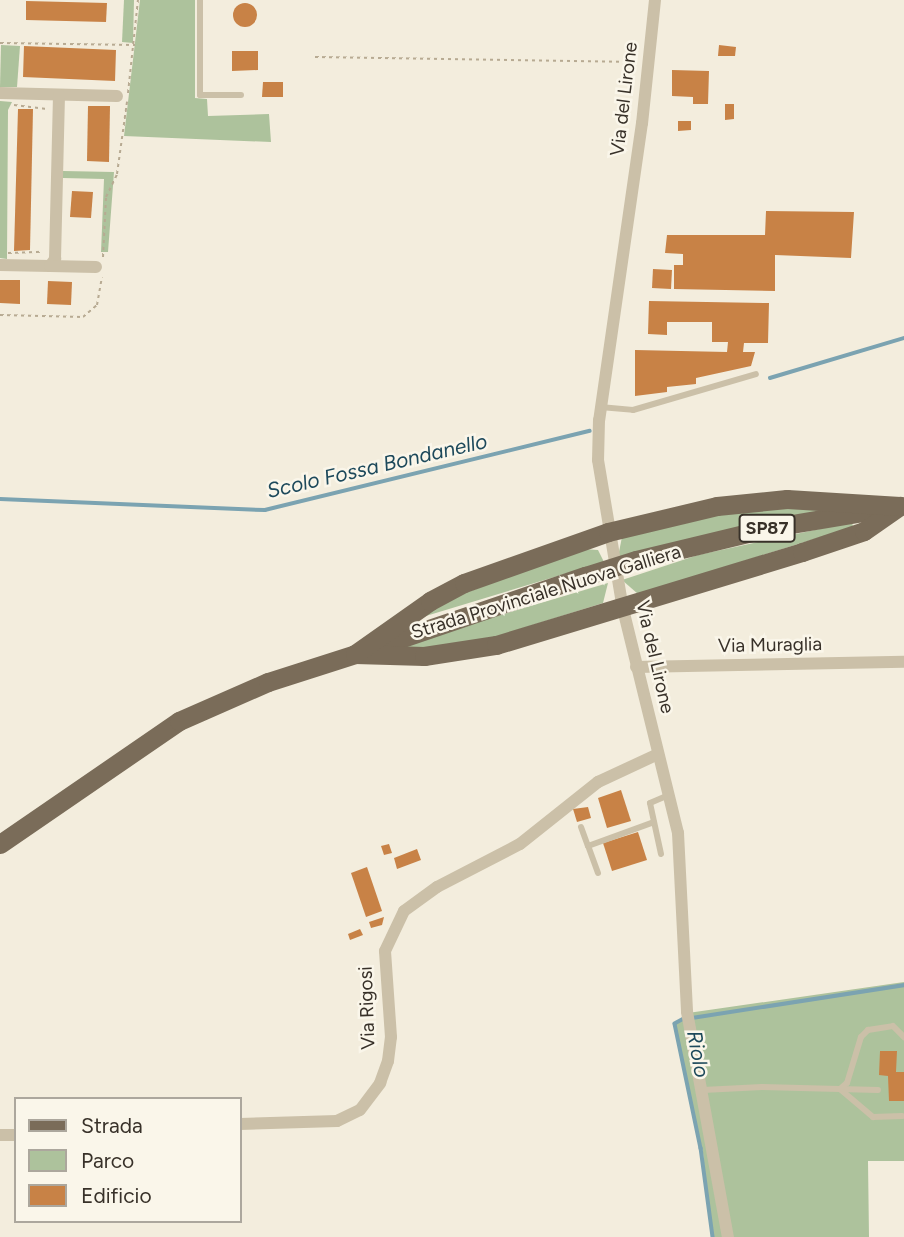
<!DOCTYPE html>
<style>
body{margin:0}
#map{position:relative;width:904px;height:1237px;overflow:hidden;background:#f3eddd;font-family:Figtree,sans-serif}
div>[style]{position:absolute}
.green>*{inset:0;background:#adc29c}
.stream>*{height:3.5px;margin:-1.75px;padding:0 1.75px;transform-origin:1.75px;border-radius:1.75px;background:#7ba3b1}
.building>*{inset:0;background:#c88246}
.round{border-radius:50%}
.path>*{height:2px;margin-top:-1px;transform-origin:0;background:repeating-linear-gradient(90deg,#b7aa92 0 3.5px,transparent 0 7px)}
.service>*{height:6px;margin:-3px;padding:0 3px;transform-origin:3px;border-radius:3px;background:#cbc0a8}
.minor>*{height:12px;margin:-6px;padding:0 6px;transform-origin:6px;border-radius:6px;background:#cbc0a8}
.primary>*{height:19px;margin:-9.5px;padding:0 9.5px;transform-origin:9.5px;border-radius:9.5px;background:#7a6c59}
.primary-bridge>*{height:19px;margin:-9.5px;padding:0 9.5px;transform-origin:9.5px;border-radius:9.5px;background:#7a6c59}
span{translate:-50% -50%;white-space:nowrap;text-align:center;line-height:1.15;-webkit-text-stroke:5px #faf6ea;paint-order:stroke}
.shield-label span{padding:2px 5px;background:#faf6ea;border:2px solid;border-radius:5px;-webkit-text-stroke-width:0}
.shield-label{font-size:18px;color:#383129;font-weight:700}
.street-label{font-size:19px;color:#383129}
.water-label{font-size:21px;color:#1d495b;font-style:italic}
.legend{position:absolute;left:14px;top:1097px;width:228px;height:126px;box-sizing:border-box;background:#faf6ea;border:2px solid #aca79d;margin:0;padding:9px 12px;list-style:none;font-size:21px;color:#383129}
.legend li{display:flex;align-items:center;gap:14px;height:35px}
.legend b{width:35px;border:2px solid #aca79d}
</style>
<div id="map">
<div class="green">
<i style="clip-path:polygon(124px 0,134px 0,133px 43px,122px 42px)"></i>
<i style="clip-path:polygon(140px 0,195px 0,195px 98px,207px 99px,208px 116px,269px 114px,271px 142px,124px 136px)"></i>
<i style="clip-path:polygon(1px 45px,20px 46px,17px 87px,0 87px)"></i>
<i style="clip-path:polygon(0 101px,12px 102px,8px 110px,7px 259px,0 258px)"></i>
<i style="clip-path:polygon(63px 171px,114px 172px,108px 252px,101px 252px,104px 179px,63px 178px)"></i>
<i style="clip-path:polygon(728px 508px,832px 508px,618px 557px,622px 537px)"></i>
<i style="clip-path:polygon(852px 522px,853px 527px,638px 594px,622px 580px,698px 555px)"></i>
<i style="clip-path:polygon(583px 549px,598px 550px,604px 562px,416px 619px,433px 605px)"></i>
<i style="clip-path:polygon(608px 583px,603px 603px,463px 647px,390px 648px)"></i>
<i style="clip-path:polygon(904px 982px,904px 1161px,868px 1161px,869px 1237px,711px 1237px,703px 1153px,674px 1024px,688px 1013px)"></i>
</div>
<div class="stream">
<i style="left:770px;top:378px;width:140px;rotate:-16.6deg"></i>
<i style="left:0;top:499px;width:265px;rotate:2.4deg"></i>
<i style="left:265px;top:510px;width:334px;rotate:-13.7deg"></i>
<i style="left:692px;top:1018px;width:215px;rotate:-8.8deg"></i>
<i style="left:684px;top:1019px;width:10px;rotate:151deg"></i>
<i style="left:675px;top:1024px;width:127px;rotate:78.2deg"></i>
<i style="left:701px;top:1148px;width:90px;rotate:82.3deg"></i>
</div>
<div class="building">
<i style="clip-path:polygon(26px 1px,107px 3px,106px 22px,26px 20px)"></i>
<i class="round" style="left:233px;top:3px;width:24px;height:24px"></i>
<i style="clip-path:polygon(719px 45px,736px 47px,735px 56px,718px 56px)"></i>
<i style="clip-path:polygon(24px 46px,116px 50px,115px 81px,23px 77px)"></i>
<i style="clip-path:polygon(232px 51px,258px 51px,258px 70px,232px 71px)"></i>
<i style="clip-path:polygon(672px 70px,709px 71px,708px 104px,693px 104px,693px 97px,672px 96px)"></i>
<i style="clip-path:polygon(263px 82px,283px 82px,283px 97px,262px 97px)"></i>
<i style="clip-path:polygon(725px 104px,734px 104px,734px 119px,725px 120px)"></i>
<i style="clip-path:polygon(88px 106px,110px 106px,109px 162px,87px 161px)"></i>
<i style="clip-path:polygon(18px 109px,33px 109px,30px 250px,14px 251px)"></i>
<i style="clip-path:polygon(678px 121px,691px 121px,691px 130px,678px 131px)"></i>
<i style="clip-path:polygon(72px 191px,93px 192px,91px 218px,70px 217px)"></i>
<i style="clip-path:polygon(766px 211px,854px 212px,851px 258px,775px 255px,775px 291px,674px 289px,674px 265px,683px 265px,683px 254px,665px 253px,667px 235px,765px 235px)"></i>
<i style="clip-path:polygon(653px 269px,672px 270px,671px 289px,652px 288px)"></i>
<i style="clip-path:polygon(0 280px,20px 280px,20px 304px,0 303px)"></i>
<i style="clip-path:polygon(48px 281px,72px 282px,71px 305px,47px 304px)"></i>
<i style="clip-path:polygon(649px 301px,769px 303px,768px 343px,744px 343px,743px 352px,755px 352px,751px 366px,696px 378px,696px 384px,667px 387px,667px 392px,635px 396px,635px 350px,727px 352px,728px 342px,712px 342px,712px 322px,667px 322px,667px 335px,648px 334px)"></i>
<i style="clip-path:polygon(621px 790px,631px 821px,607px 828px,598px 798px)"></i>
<i style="clip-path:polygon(588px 807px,591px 818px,577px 822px,573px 809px)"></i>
<i style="clip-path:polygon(638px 832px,647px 860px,612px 871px,603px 843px)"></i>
<i style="clip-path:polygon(389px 844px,392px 853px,384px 855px,381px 846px)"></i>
<i style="clip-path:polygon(417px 849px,421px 860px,397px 869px,394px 858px)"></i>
<i style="clip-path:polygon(367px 867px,382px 911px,366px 917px,351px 873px)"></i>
<i style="clip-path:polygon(384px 917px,382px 925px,371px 928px,369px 922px)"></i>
<i style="clip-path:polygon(360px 929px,363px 935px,350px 940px,348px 934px)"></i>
<i style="clip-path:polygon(880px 1051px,897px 1051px,896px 1072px,904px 1072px,904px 1101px,889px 1101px,888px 1076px,879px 1075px)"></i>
</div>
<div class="path">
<i style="left:0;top:43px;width:135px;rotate:0.8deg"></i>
<i style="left:315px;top:57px;width:322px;rotate:0.9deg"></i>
<i style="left:128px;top:93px;width:94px;rotate:-83.9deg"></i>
<i style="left:14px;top:105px;width:33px;rotate:7deg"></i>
<i style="left:8px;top:253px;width:35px;rotate:-2deg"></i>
<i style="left:103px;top:257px;width:60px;rotate:-87.1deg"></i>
<i style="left:106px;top:197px;width:25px;rotate:-64deg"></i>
<i style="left:117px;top:174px;width:73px;rotate:-82.1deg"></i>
<i style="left:0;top:315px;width:83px;rotate:1.4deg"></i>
<i style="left:83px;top:317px;width:18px;rotate:-41deg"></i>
<i style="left:97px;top:305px;width:28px;rotate:-80deg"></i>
</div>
<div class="service">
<i style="left:200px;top:0;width:95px;rotate:90deg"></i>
<i style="left:200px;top:95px;width:41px"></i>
<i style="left:600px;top:407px;width:33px;rotate:5deg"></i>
<i style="left:633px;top:410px;width:128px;rotate:-16.3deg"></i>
<i style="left:581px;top:827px;width:20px;rotate:70deg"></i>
<i style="left:661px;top:854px;width:52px;rotate:-102.2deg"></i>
<i style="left:650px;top:803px;width:21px;rotate:-23deg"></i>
<i style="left:598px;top:873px;width:29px;rotate:-110deg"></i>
<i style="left:588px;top:846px;width:70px;rotate:-20deg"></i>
<i style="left:703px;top:1090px;width:59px;rotate:-2.9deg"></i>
<i style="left:762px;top:1087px;width:116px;rotate:1.5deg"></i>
<i style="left:902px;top:1116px;width:29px;rotate:178deg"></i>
<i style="left:873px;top:1117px;width:43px;rotate:-139.7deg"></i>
<i style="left:840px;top:1089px;width:9px;rotate:-41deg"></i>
<i style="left:847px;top:1083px;width:48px;rotate:-73.1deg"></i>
<i style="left:861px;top:1037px;width:10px;rotate:-45deg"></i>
<i style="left:868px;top:1030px;width:25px;rotate:-9deg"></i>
<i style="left:893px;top:1026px;width:16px;rotate:45deg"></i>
</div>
<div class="minor">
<i style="left:655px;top:0;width:124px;rotate:96deg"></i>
<i style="left:642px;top:123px;width:300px;rotate:98.2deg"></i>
<i style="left:599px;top:420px;width:40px;rotate:91.4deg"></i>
<i style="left:598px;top:460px;width:151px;rotate:80.5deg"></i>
<i style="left:623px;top:609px;width:231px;rotate:76.2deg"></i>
<i style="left:678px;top:833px;width:179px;rotate:87.1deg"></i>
<i style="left:687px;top:1012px;width:229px;rotate:79.7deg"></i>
<i style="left:0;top:93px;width:117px;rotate:1.5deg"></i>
<i style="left:0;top:265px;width:50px;rotate:1.1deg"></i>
<i style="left:50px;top:266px;width:9px;rotate:-54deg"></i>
<i style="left:55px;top:259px;width:164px;rotate:-88.6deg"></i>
<i style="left:50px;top:266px;width:46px;rotate:1.2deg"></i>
<i style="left:636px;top:667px;width:268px;rotate:-1.1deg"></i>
<i style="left:240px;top:1124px;width:97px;rotate:-1.8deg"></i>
<i style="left:337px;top:1121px;width:25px;rotate:-26deg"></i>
<i style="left:360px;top:1110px;width:34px;rotate:-53deg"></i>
<i style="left:380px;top:1083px;width:23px;rotate:-70deg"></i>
<i style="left:388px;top:1061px;width:24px;rotate:-83deg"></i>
<i style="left:391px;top:1037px;width:86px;rotate:-94deg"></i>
<i style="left:385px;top:951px;width:44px;rotate:-64.6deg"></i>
<i style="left:404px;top:911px;width:41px;rotate:-36deg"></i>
<i style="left:437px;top:887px;width:93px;rotate:-27.4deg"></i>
<i style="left:520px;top:844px;width:100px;rotate:-38.5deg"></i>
<i style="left:598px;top:782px;width:66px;rotate:-25deg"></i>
<i style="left:0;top:1135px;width:16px"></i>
</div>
<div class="primary">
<i style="left:636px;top:560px;width:136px;rotate:-13.6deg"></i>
<i style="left:768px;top:528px;width:97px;rotate:-9.5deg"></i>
<i style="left:376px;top:647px;width:221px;rotate:-18.8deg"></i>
<i style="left:355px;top:654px;width:69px;rotate:1.7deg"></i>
<i style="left:424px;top:656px;width:73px;rotate:-8.7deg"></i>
<i style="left:496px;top:645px;width:320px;rotate:-16.9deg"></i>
<i style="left:802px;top:552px;width:65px;rotate:-18.7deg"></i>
<i style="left:864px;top:531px;width:44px;rotate:-34.8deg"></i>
<i style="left:0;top:844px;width:217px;rotate:-34.5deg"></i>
<i style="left:179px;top:721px;width:97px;rotate:-23.7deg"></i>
<i style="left:268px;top:682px;width:91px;rotate:-17.8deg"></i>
<i style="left:355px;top:654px;width:92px;rotate:-35.2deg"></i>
<i style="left:430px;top:601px;width:38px;rotate:-28deg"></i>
<i style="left:464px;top:583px;width:153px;rotate:-19.5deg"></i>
<i style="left:608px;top:532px;width:112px;rotate:-13.4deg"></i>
<i style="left:717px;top:506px;width:70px;rotate:-5.7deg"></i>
<i style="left:787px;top:499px;width:113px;rotate:3.5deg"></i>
</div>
<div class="primary-bridge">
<i style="left:585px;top:576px;width:53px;rotate:-17.4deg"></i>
</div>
<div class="shield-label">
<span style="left:767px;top:528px">SP87</span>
</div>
<div class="street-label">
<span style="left:624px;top:99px;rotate:-83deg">Via del Lirone</span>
<span style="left:546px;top:592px;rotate:-17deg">Strada Provinciale Nuova Galliera</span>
<span style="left:770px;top:645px;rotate:-1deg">Via Muraglia</span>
<span style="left:655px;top:657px;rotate:77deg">Via del Lirone</span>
<span style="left:367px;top:1008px;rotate:-92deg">Via Rigosi</span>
</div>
<div class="water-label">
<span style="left:377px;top:466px;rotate:-13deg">Scolo Fossa Bondanello</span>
<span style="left:698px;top:1054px;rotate:80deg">Riolo</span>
</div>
<ul class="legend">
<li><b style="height:9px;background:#7a6c59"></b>Strada</li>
<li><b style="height:19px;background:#adc29c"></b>Parco</li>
<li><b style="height:19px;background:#c88246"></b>Edificio</li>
</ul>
</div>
